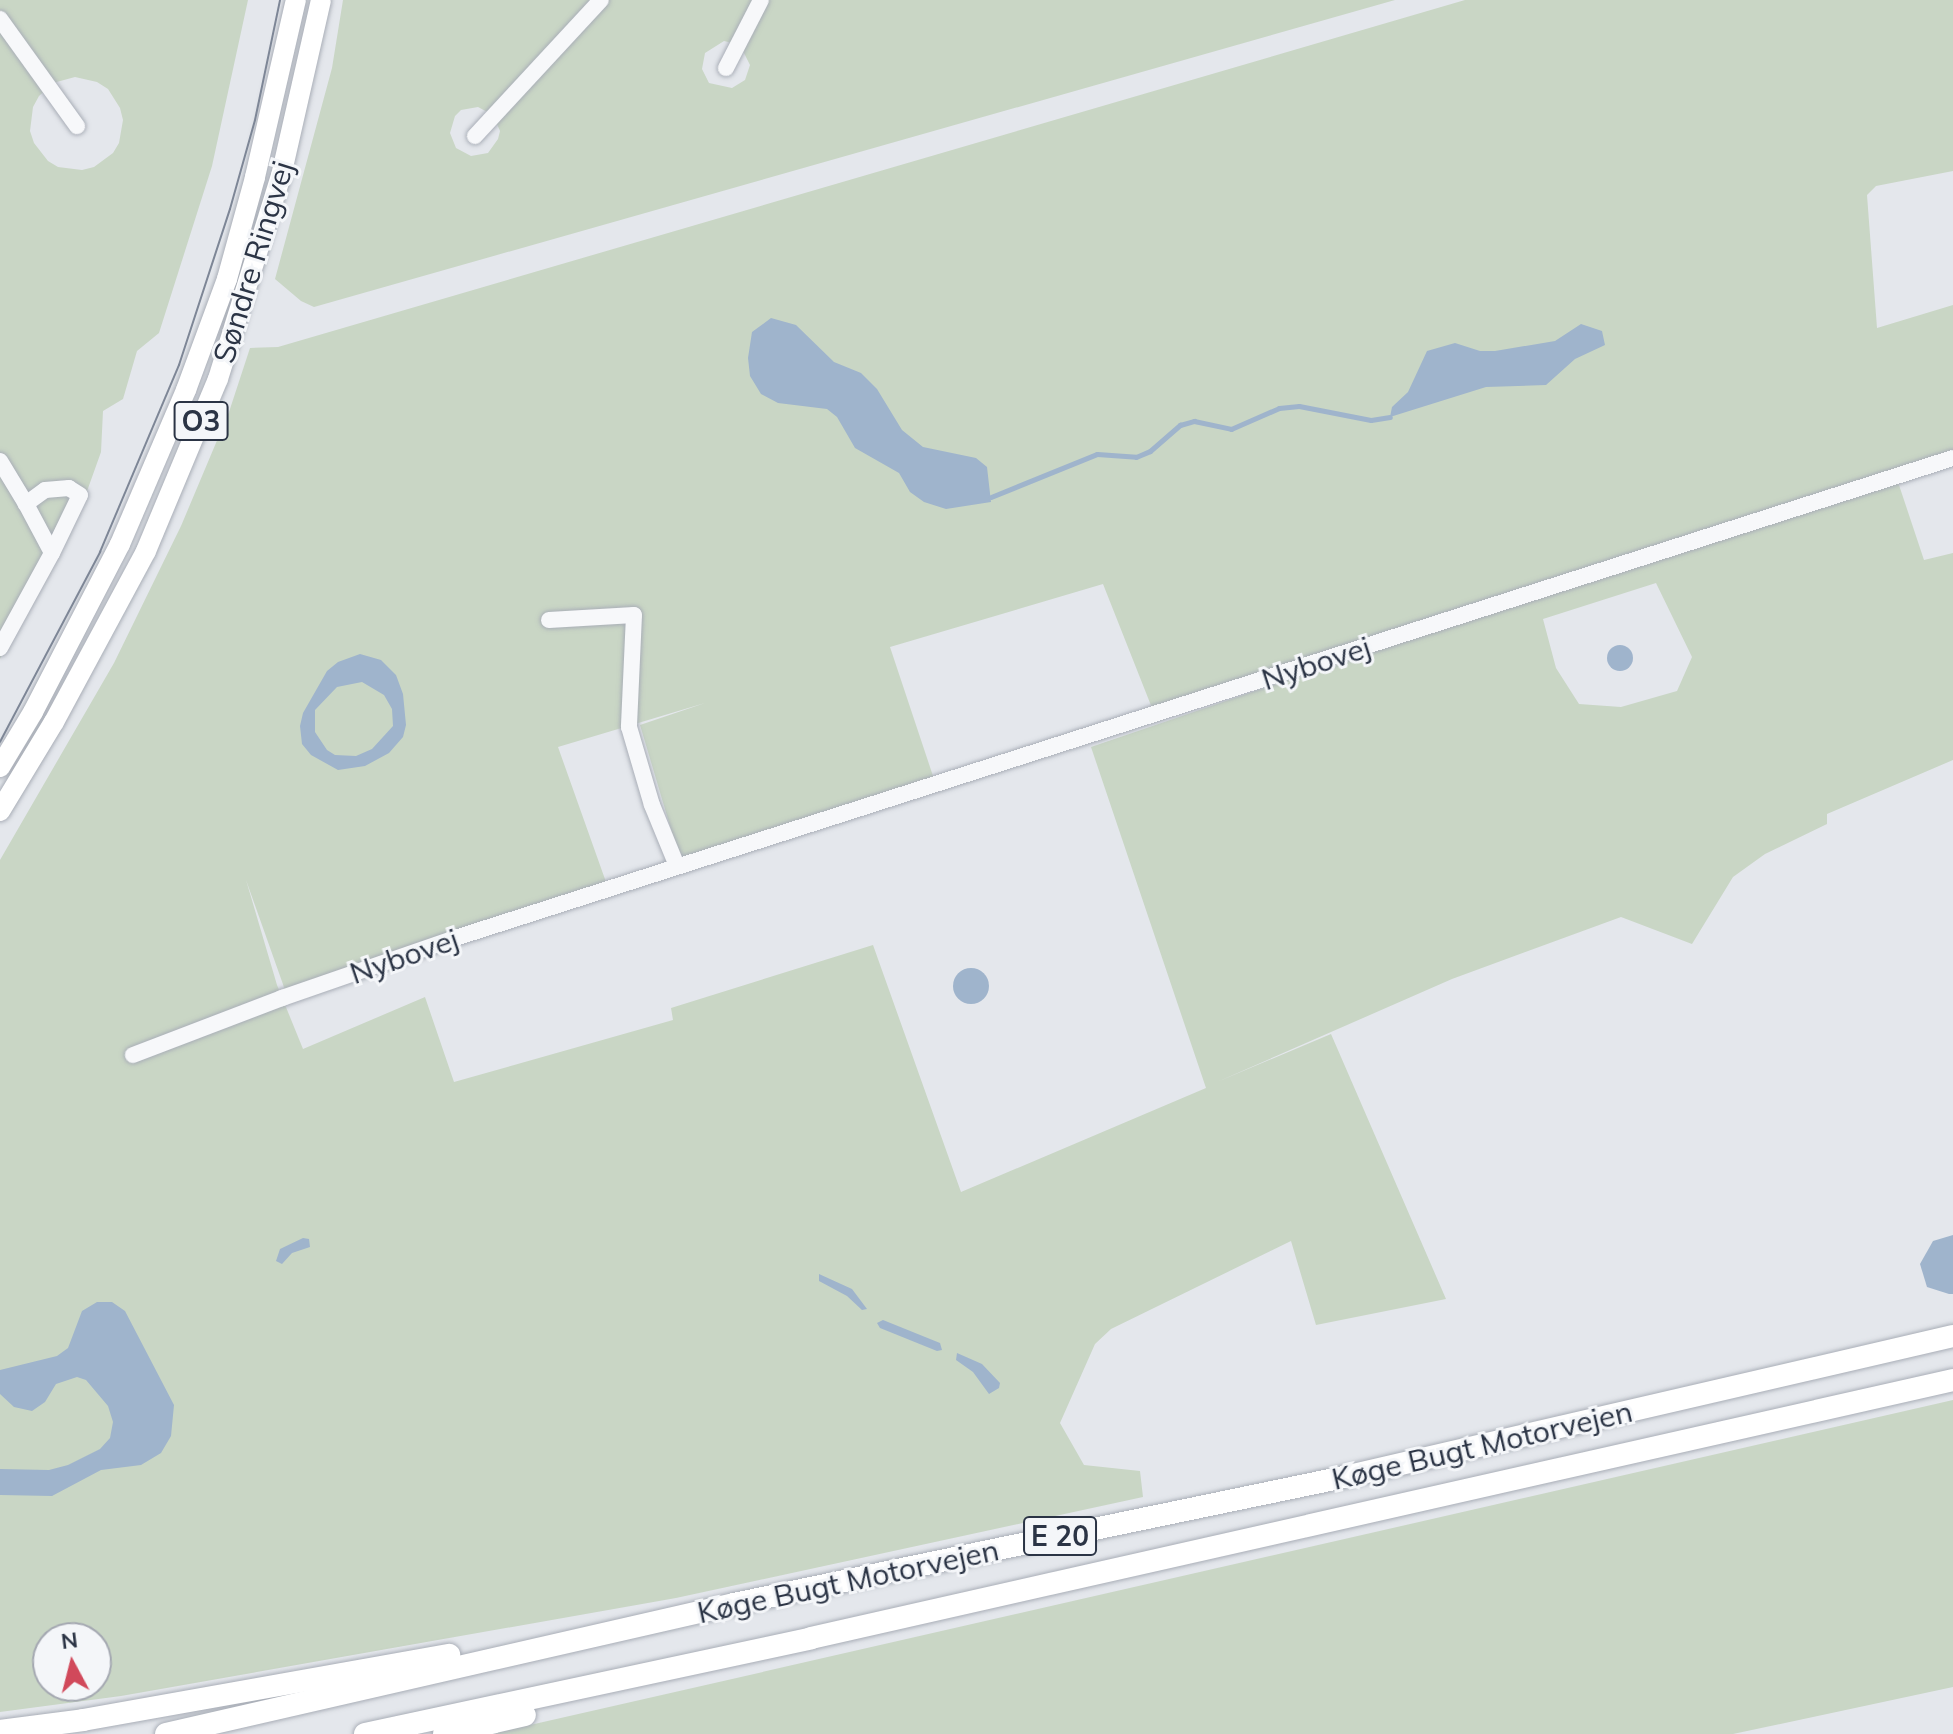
<!DOCTYPE html>
<meta charset="utf-8">
<style>
body{margin:0}
#map{position:relative;width:1953px;height:1734px;overflow:hidden;background:#e4e7ec;font-family:Mulish,sans-serif}
div>[style]{position:absolute}
.green>*{inset:0;background:#c9d6c5}
.water>*{inset:0;background:#9fb4cc}
.round{border-radius:50%}
.stream>*{height:5px;margin:-2.5px;padding:0 2.5px;transform-origin:2.5px;border-radius:2.5px;background:#9fb4cc}
.roads{filter:drop-shadow(0 0 2px #a9aeb7) drop-shadow(0 0 2px #a9aeb7)}
.minor>*{height:16px;margin:-8px;padding:0 8px;transform-origin:8px;border-radius:8px;background:#f7f8fa}
.major>*{height:20px;margin:-10px;padding:0 10px;transform-origin:10px;border-radius:10px;background:#fff}
.highway>*{height:22px;margin:-11px;padding:0 11px;transform-origin:11px;border-radius:11px;background:#fff}
.tram>*{height:2px;margin:-1px;padding:0 1px;transform-origin:1px;border-radius:1px;background:#7d8696}
span{translate:-50% -50%;white-space:nowrap;text-align:center;line-height:1.15;-webkit-text-stroke:6px #f4f6f9;paint-order:stroke}
.shield-label span{padding:2px 6px;background:#f4f6f9;border:2px solid;border-radius:6px;-webkit-text-stroke-width:0}
.shield-label{font-size:28px;color:#2b3445;font-weight:700}
.street-label{font-size:30px;color:#2b3445}
.north{position:absolute;left:32px;top:1622px;width:80px;height:80px;box-sizing:border-box;background:#f4f6f9;border:2px solid #a4a8b1;border-radius:50%;rotate:353deg;font-size:22px;font-weight:700;line-height:32px;text-align:center;color:#2b3445}
.north::after{content:'';display:block;margin:auto;width:28px;height:36px;background:#d1495b;clip-path:polygon(50% 0,100% 100%,50% 72%,0 100%)}
</style>
<div id="map">
<div class="green">
<i style="clip-path:polygon(evenodd,0 0,248px 0,212px 166px,159px 333px,137px 351px,123px 399px,103px 411px,101px 452px,86px 494px,0 659px,0 0,75px 77px,97px 82px,108px 89px,120px 108px,123px 120px,119px 143px,113px 153px,94px 167px,82px 170px,58px 167px,48px 161px,34px 143px,30px 131px,33px 107px,39px 96px,53px 83px,75px 77px)"></i>
<i style="clip-path:polygon(evenodd,343px 0,1395px 0,314px 307px,301px 301px,275px 279px,332px 68px,343px 0,724px 41px,740px 45px,750px 65px,745px 80px,732px 88px,709px 83px,702px 69px,705px 53px,724px 41px,343px 0,478px 107px,493px 115px,500px 131px,498px 139px,488px 153px,471px 156px,456px 148px,450px 133px,455px 116px,461px 110px,478px 107px)"></i>
<i style="clip-path:polygon(evenodd,1465px 0,1953px 0,1953px 171px,1876px 186px,1867px 195px,1877px 328px,1953px 305px,1953px 451px,1894px 470px,1924px 560px,1953px 553px,1953px 760px,1827px 814px,1827px 824px,1765px 854px,1733px 877px,1692px 944px,1621px 917px,1452px 979px,1217px 1082px,1331px 1034px,1446px 1299px,1316px 1325px,1291px 1241px,1111px 1329px,1095px 1344px,1060px 1423px,1084px 1465px,1140px 1471px,1143px 1497px,676px 1598px,121px 1696px,0 1712px,0 860px,114px 663px,181px 526px,229px 412px,250px 348px,278px 347px,1465px 0,1656px 583px,1692px 657px,1677px 691px,1621px 707px,1579px 704px,1556px 668px,1543px 619px,1656px 583px,1465px 0,1103px 584px,1152px 708px,1349px 659px,1091px 747px,1206px 1088px,961px 1192px,873px 945px,671px 1008px,673px 1020px,454px 1082px,425px 997px,303px 1049px,277px 985px,246px 880px,285px 990px,606px 882px,558px 747px,705px 703px,640px 725px,681px 863px,934px 779px,890px 647px,1103px 584px,1465px 0,48px 1638px,96px 1638px,96px 1686px,48px 1686px,48px 1638px)"></i>
<i style="clip-path:polygon(1953px 1400px,1953px 1687px,1733px 1734px,491px 1734px)"></i>
</div>
<div class="water">
<i style="clip-path:polygon(771px 318px,796px 325px,834px 362px,861px 373px,877px 389px,902px 430px,923px 447px,976px 458px,987px 467px,991px 502px,946px 509px,924px 502px,910px 492px,899px 473px,855px 448px,837px 417px,827px 409px,778px 403px,761px 394px,750px 376px,748px 358px,752px 332px)"></i>
<i style="clip-path:polygon(1581px 324px,1602px 331px,1605px 345px,1575px 359px,1546px 385px,1486px 387px,1390px 417px,1392px 407px,1408px 392px,1427px 351px,1455px 343px,1480px 351px,1495px 351px,1555px 341px)"></i>
<i class="round" style="left:1607px;top:645px;width:26px;height:26px"></i>
<i style="clip-path:polygon(evenodd,360px 654px,381px 660px,396px 675px,403px 694px,406px 725px,403px 737px,389px 753px,365px 766px,338px 770px,311px 755px,302px 744px,300px 726px,303px 713px,327px 671px,338px 662px,360px 654px,362px 682px,384px 695px,392px 709px,393px 726px,372px 749px,356px 756px,335px 755px,327px 750px,315px 732px,315px 710px,337px 687px,362px 682px)"></i>
<i class="round" style="left:953px;top:968px;width:36px;height:36px"></i>
<i style="clip-path:polygon(1953px 1235px,1953px 1294px,1949px 1294px,1927px 1287px,1920px 1264px,1933px 1241px)"></i>
<i style="clip-path:polygon(303px 1238px,309px 1239px,310px 1247px,292px 1253px,282px 1264px,276px 1261px,280px 1249px)"></i>
<i style="clip-path:polygon(819px 1274px,852px 1289px,867px 1309px,862px 1310px,847px 1296px,819px 1281px)"></i>
<i style="clip-path:polygon(97px 1302px,112px 1302px,125px 1311px,174px 1405px,171px 1436px,161px 1453px,141px 1465px,101px 1470px,52px 1496px,0 1495px,0 1469px,49px 1470px,68px 1465px,100px 1449px,110px 1438px,113px 1422px,108px 1406px,86px 1380px,77px 1377px,56px 1384px,45px 1402px,32px 1411px,14px 1407px,0 1394px,0 1370px,57px 1356px,68px 1348px,82px 1311px)"></i>
<i style="clip-path:polygon(883px 1320px,940px 1343px,942px 1350px,937px 1351px,880px 1328px,877px 1323px)"></i>
<i style="clip-path:polygon(957px 1353px,982px 1364px,1000px 1383px,999px 1388px,989px 1394px,973px 1372px,956px 1360px)"></i>
</div>
<div class="stream">
<i style="left:991px;top:497px;width:114px;rotate:-22.1deg"></i>
<i style="left:1097px;top:454px;width:39px;rotate:4deg"></i>
<i style="left:1136px;top:457px;width:15px;rotate:-23deg"></i>
<i style="left:1150px;top:451px;width:40px;rotate:-41deg"></i>
<i style="left:1180px;top:425px;width:15px;rotate:-16deg"></i>
<i style="left:1194px;top:421px;width:38px;rotate:12deg"></i>
<i style="left:1231px;top:429px;width:52px;rotate:-23.6deg"></i>
<i style="left:1279px;top:408px;width:20px;rotate:-6deg"></i>
<i style="left:1299px;top:406px;width:73px;rotate:11deg"></i>
<i style="left:1371px;top:420px;width:19px;rotate:-9deg"></i>
</div>
<div class="roads">
<div class="minor">
<i style="left:0;top:19px;width:132px;rotate:54.3deg"></i>
<i style="left:726px;top:68px;width:76px;rotate:-62.8deg"></i>
<i style="left:475px;top:136px;width:185px;rotate:-47.2deg"></i>
<i style="left:0;top:461px;width:50px;rotate:58.8deg"></i>
<i style="left:549px;top:620px;width:85px;rotate:-3.4deg"></i>
<i style="left:634px;top:615px;width:112px;rotate:92.6deg"></i>
<i style="left:629px;top:727px;width:81px;rotate:73.6deg"></i>
<i style="left:652px;top:805px;width:66px;rotate:67.7deg"></i>
<i style="left:0;top:648px;width:108px;rotate:-61.3deg"></i>
<i style="left:52px;top:553px;width:64px;rotate:-64.2deg"></i>
<i style="left:80px;top:495px;width:13px;rotate:-148deg"></i>
<i style="left:69px;top:488px;width:24px;rotate:175deg"></i>
<i style="left:45px;top:490px;width:24px;rotate:144deg"></i>
<i style="left:26px;top:504px;width:55px;rotate:62deg"></i>
<i style="left:133px;top:1055px;width:160px;rotate:-20.9deg"></i>
<i style="left:282px;top:998px;width:180px;rotate:-19.1deg"></i>
<i style="left:452px;top:939px;width:1576px;rotate:-17.77deg"></i>
</div>
<div class="major">
<i style="left:0;top:767px;width:64px;rotate:-59deg"></i>
<i style="left:33px;top:712px;width:189px;rotate:-62.6deg"></i>
<i style="left:120px;top:544px;width:168px;rotate:-66.8deg"></i>
<i style="left:186px;top:390px;width:118px;rotate:-69.7deg"></i>
<i style="left:227px;top:279px;width:106px;rotate:-74.6deg"></i>
<i style="left:255px;top:177px;width:182px;rotate:-77deg"></i>
<i style="left:0;top:811px;width:104px;rotate:-58.8deg"></i>
<i style="left:54px;top:722px;width:194px;rotate:-61.7deg"></i>
<i style="left:146px;top:551px;width:186px;rotate:-67.3deg"></i>
<i style="left:218px;top:379px;width:213px;rotate:-72.8deg"></i>
<i style="left:281px;top:176px;width:180px;rotate:-77.2deg"></i>
</div>
<div class="highway">
<i style="left:0;top:1731px;width:84px;rotate:-7.5deg"></i>
<i style="left:83px;top:1720px;width:372px;rotate:-10.1deg"></i>
<i style="left:166px;top:1734px;width:583px;rotate:-12.89deg"></i>
<i style="left:734px;top:1604px;width:628px;rotate:-11.76deg"></i>
<i style="left:1349px;top:1476px;width:620px;rotate:-13.05deg"></i>
<i style="left:365px;top:1734px;width:456px;rotate:-12.1deg"></i>
<i style="left:811px;top:1638px;width:1171px;rotate:-12.73deg"></i>
<i style="left:444px;top:1734px;width:83px;rotate:-13.2deg"></i>
</div>
</div>
<div class="tram">
<i style="left:0;top:742px;width:215px;rotate:-62.2deg"></i>
<i style="left:100px;top:552px;width:203px;rotate:-67.1deg"></i>
<i style="left:179px;top:365px;width:164px;rotate:-71.9deg"></i>
<i style="left:230px;top:209px;width:92px;rotate:-74.3deg"></i>
<i style="left:255px;top:120px;width:123px;rotate:-78.2deg"></i>
</div>
<div class="shield-label">
<span style="left:201px;top:421px">O3</span>
<span style="left:1060px;top:1536px">E 20</span>
</div>
<div class="street-label">
<span style="left:253px;top:262px;rotate:-73deg">Søndre Ringvej</span>
<span style="left:1316px;top:663px;rotate:-18deg">Nybovej</span>
<span style="left:404px;top:956px;rotate:-19deg">Nybovej</span>
<span style="left:1482px;top:1445px;rotate:-13deg">Køge Bugt Motorvejen</span>
<span style="left:848px;top:1581px;rotate:-12deg">Køge Bugt Motorvejen</span>
</div>
<div class="north">N</div>
</div>
